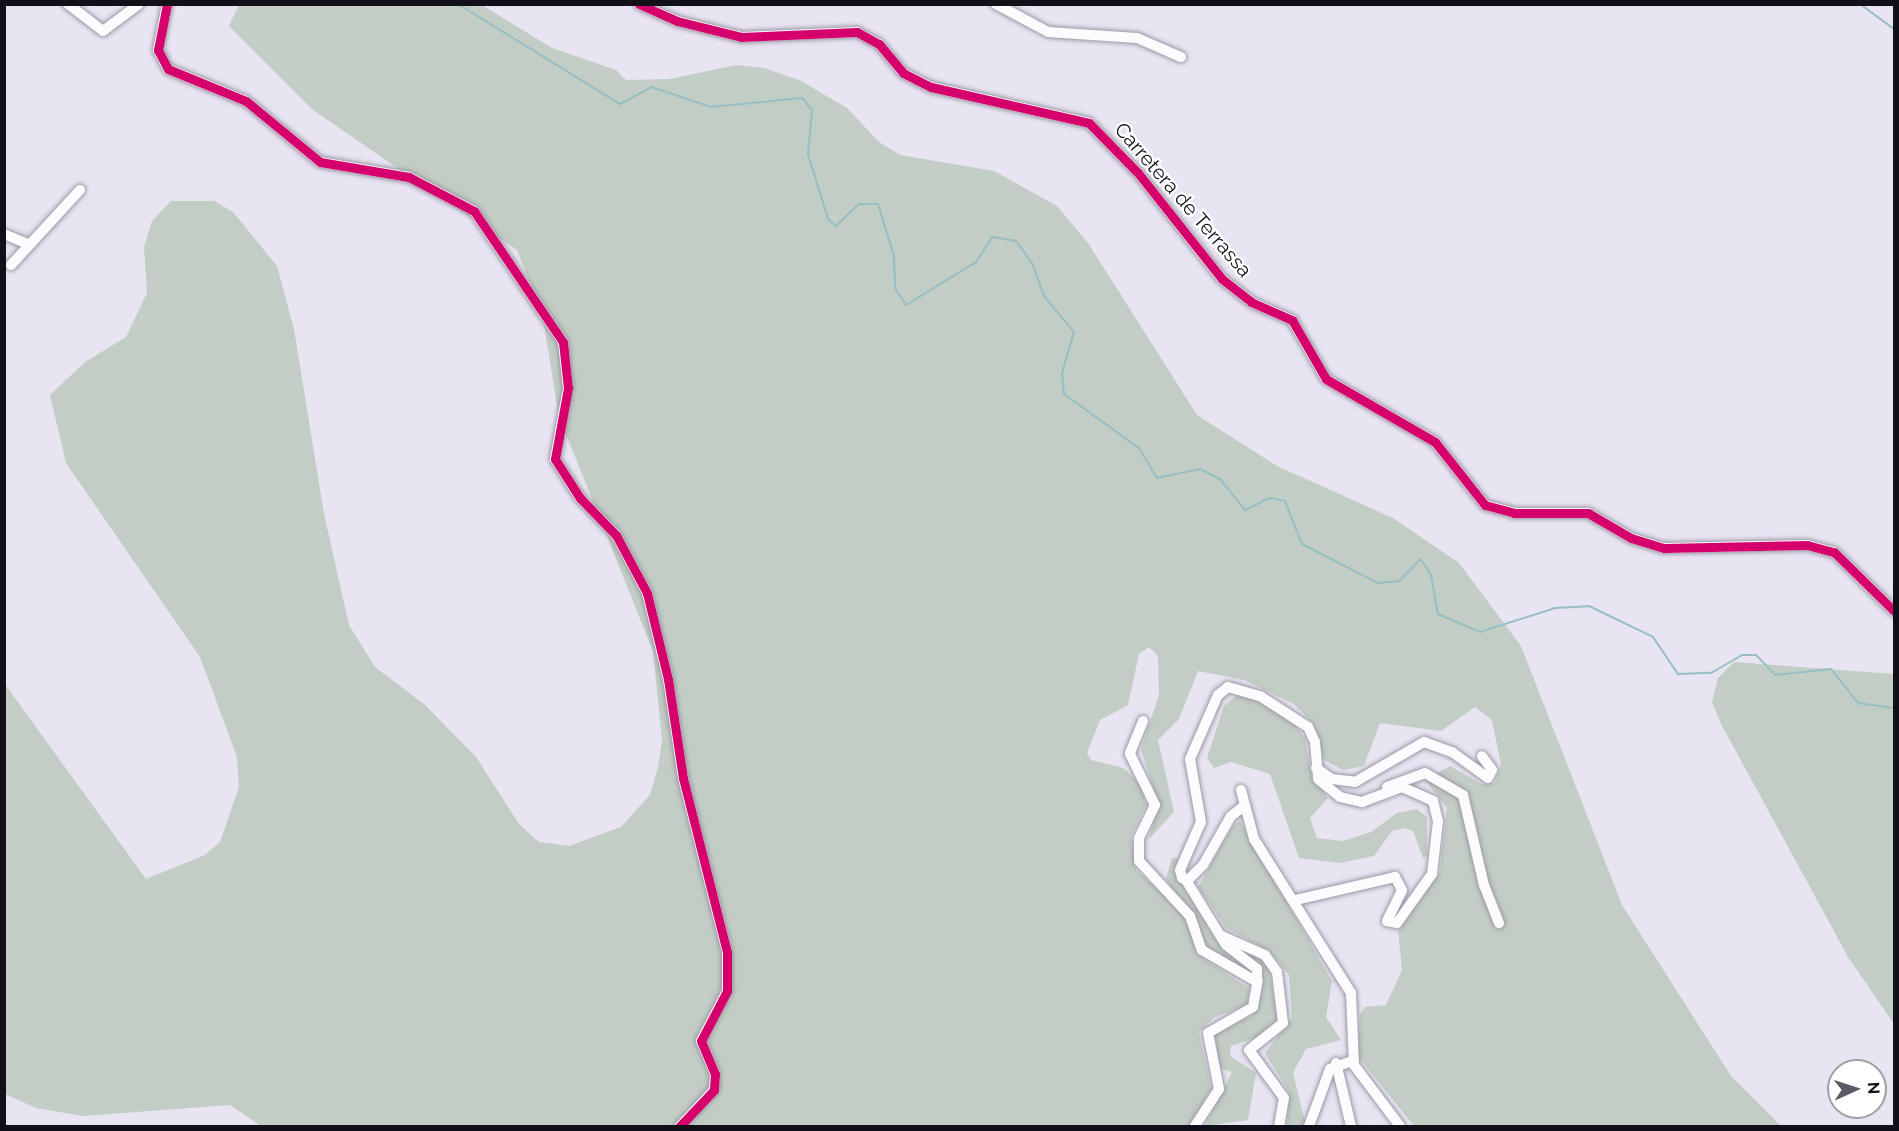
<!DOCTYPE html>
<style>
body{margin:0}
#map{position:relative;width:1899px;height:1131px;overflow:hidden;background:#e8e4f2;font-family:Raleway,sans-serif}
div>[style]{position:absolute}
.green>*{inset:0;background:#c2cdc5}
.stream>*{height:2px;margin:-1px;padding:0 1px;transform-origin:1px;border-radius:1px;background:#98bec4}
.roads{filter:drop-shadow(0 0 2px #9c99a4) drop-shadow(0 0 2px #9c99a4)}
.minor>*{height:10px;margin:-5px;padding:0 5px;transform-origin:5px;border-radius:5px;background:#fcfbfd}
.cycleway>*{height:9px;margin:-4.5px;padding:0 4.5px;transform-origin:4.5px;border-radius:4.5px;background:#d6006c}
span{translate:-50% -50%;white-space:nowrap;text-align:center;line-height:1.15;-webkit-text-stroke:4.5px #fff;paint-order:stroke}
.street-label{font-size:20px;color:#110f17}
.frame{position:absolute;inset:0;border:6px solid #110f17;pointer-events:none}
.north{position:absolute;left:1827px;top:1059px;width:60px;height:60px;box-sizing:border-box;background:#fff;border:2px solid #a09fa2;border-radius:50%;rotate:87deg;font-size:16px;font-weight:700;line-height:24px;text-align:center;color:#110f17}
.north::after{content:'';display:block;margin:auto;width:21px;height:27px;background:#5c5a64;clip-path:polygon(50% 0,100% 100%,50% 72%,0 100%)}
</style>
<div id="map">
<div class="green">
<i style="clip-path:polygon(239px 5px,482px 5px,552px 48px,616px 70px,626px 80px,670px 79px,736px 65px,764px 68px,801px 81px,847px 108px,879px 142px,900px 155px,994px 171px,1057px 206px,1088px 243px,1197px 415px,1277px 466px,1393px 518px,1459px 563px,1521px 646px,1622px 905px,1731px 1076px,1781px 1126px,1414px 1126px,1358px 1056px,1360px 1014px,1365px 1007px,1386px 1005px,1402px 970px,1398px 930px,1440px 872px,1447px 808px,1425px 780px,1450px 766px,1482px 784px,1495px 783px,1501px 765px,1492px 720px,1475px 707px,1441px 731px,1380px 723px,1364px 766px,1343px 770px,1324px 760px,1314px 724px,1294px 704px,1244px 680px,1198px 671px,1179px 719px,1158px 740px,1174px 812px,1148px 840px,1159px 807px,1141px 749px,1159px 695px,1158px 656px,1149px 647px,1139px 654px,1128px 705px,1100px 720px,1087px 753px,1091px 760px,1123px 768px,1140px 783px,1146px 805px,1131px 836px,1136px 870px,1185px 915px,1198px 955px,1249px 988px,1248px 1005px,1215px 1017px,1199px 1032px,1211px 1088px,1191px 1126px,261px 1126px,230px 1105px,83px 1116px,36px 1108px,5px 1094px,4px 683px,146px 879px,205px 855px,220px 842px,239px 787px,237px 757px,200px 657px,66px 463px,50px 395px,85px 362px,126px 337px,147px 293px,144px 247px,152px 221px,171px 201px,214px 201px,233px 212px,277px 266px,294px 329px,324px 514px,349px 625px,375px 667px,424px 704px,476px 757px,519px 824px,539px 842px,569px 846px,621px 827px,650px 795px,658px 767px,662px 740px,653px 651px,559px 417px,542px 313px,517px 250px,313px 110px,229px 26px)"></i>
<i style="clip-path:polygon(1734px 662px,1894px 674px,1894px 1024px,1848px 957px,1721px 724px,1712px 702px,1718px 678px)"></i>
<i style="clip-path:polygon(1237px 695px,1262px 703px,1293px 723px,1305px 738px,1312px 778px,1328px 798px,1310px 818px,1317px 838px,1343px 841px,1371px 832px,1397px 813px,1417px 809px,1427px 817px,1427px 856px,1423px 858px,1413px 831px,1405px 828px,1392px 831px,1374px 856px,1340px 863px,1299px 858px,1270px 774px,1231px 762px,1214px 768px,1207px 758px,1224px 706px)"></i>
<i style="clip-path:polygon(1240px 821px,1332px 981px,1326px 1017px,1341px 1040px,1306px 1049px,1293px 1073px,1306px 1126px,1287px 1126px,1289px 1092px,1265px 1053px,1292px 1018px,1289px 975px,1270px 951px,1226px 928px,1198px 887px,1233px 826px)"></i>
<i style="clip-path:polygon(1172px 858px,1179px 858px,1186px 891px,1220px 946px,1250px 972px,1207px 948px,1166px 878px)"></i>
<i style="clip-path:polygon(1248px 952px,1268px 964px,1278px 1020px,1267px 1034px,1231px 1046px,1230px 1056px,1256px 1073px,1248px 1120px,1205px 1126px,1232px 1072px,1219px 1068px,1215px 1034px,1253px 1015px,1262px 992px,1261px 970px)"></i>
</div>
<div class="stream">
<i style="left:458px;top:4px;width:190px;rotate:31.7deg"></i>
<i style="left:620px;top:104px;width:36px;rotate:-28deg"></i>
<i style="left:652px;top:87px;width:62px;rotate:18.7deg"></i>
<i style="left:711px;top:107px;width:91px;rotate:-5.6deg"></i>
<i style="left:802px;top:98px;width:16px;rotate:50deg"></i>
<i style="left:812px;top:110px;width:44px;rotate:95.2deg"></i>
<i style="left:808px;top:154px;width:68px;rotate:72.9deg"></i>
<i style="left:828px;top:219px;width:11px;rotate:41deg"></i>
<i style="left:836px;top:226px;width:32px;rotate:-44deg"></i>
<i style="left:859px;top:204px;width:19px"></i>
<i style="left:878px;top:204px;width:54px;rotate:72.9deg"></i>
<i style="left:894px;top:256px;width:32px;rotate:88deg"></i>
<i style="left:895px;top:288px;width:20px;rotate:57deg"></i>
<i style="left:906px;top:305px;width:82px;rotate:-31.6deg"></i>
<i style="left:976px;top:262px;width:30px;rotate:-57deg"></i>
<i style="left:992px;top:237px;width:24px;rotate:9deg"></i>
<i style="left:1016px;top:241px;width:27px;rotate:54deg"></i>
<i style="left:1032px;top:263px;width:35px;rotate:70deg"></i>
<i style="left:1044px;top:296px;width:47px;rotate:50.2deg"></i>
<i style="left:1074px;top:332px;width:43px;rotate:106.3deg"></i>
<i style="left:1062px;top:373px;width:21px;rotate:85deg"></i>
<i style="left:1064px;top:394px;width:92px;rotate:35.8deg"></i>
<i style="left:1139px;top:448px;width:35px;rotate:59deg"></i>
<i style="left:1157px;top:478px;width:44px;rotate:-11.8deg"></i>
<i style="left:1200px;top:469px;width:22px;rotate:27deg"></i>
<i style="left:1220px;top:479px;width:40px;rotate:51deg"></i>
<i style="left:1245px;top:510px;width:28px;rotate:-26deg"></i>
<i style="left:1270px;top:498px;width:15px;rotate:11deg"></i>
<i style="left:1285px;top:501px;width:46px;rotate:68.4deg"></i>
<i style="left:1302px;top:544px;width:85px;rotate:27.2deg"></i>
<i style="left:1378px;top:583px;width:21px;rotate:-5deg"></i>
<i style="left:1399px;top:581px;width:31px;rotate:-45deg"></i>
<i style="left:1421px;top:559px;width:19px;rotate:58deg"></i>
<i style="left:1431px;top:575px;width:40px;rotate:80deg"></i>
<i style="left:1438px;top:614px;width:46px;rotate:23.2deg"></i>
<i style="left:1480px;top:632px;width:79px;rotate:-17.7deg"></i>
<i style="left:1555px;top:608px;width:34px;rotate:-3deg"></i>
<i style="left:1589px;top:606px;width:71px;rotate:25.8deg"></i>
<i style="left:1653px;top:637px;width:45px;rotate:56deg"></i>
<i style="left:1678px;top:674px;width:33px;rotate:-2deg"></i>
<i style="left:1711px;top:673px;width:36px;rotate:-30deg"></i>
<i style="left:1742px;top:655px;width:14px"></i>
<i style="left:1756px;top:655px;width:28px;rotate:46deg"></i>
<i style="left:1775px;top:675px;width:56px;rotate:-6.1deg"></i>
<i style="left:1831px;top:669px;width:43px;rotate:51.5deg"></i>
<i style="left:1858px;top:703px;width:36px;rotate:8deg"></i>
<i style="left:1860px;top:4px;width:42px;rotate:36.3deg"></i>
</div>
<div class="roads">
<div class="minor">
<i style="left:68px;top:4px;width:44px;rotate:37.6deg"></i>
<i style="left:103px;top:31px;width:45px;rotate:-36.9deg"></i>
<i style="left:167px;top:4px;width:47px;rotate:101.1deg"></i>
<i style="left:158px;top:50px;width:21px;rotate:62deg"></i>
<i style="left:168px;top:69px;width:84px;rotate:22.3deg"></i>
<i style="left:246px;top:101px;width:96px;rotate:39.5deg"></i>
<i style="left:320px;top:162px;width:90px;rotate:9.6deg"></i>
<i style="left:409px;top:177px;width:73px;rotate:27.6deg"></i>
<i style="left:474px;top:211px;width:158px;rotate:55.8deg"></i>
<i style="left:563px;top:342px;width:46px;rotate:83.8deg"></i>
<i style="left:568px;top:388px;width:72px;rotate:100.4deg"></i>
<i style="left:555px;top:459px;width:46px;rotate:57.3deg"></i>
<i style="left:580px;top:498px;width:52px;rotate:45.8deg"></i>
<i style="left:616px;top:535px;width:66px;rotate:61.9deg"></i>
<i style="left:647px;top:593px;width:89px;rotate:76.3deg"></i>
<i style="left:668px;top:679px;width:100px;rotate:81.4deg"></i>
<i style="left:683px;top:778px;width:179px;rotate:75.8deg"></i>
<i style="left:727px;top:952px;width:39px;rotate:90deg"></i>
<i style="left:727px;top:991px;width:56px;rotate:117.5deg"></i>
<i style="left:701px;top:1041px;width:36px;rotate:67deg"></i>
<i style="left:715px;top:1074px;width:16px;rotate:94deg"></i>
<i style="left:714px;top:1090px;width:50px;rotate:133.4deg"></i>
<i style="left:639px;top:4px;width:42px;rotate:24.1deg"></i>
<i style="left:677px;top:21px;width:66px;rotate:14deg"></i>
<i style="left:741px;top:37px;width:116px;rotate:-2.5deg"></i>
<i style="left:857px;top:32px;width:25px;rotate:29deg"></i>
<i style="left:879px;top:44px;width:38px;rotate:50deg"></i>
<i style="left:903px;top:73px;width:31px;rotate:27deg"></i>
<i style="left:931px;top:87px;width:162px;rotate:12.8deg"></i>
<i style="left:1089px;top:123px;width:70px;rotate:45.6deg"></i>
<i style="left:1138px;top:173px;width:135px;rotate:51.6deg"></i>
<i style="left:1222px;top:279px;width:37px;rotate:38deg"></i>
<i style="left:1251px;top:302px;width:45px;rotate:23.7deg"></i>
<i style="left:1292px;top:320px;width:68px;rotate:60deg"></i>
<i style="left:1326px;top:379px;width:126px;rotate:30deg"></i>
<i style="left:1435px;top:442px;width:80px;rotate:51.6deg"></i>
<i style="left:1485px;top:505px;width:30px;rotate:15deg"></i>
<i style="left:1514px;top:513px;width:74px"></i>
<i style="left:1588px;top:513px;width:50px;rotate:30.2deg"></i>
<i style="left:1631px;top:538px;width:34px;rotate:17deg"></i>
<i style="left:1664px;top:548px;width:143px;rotate:-1.2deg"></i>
<i style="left:1807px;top:545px;width:28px;rotate:15deg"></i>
<i style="left:1834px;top:552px;width:84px;rotate:44.5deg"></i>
<i style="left:996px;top:4px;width:59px;rotate:28.3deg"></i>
<i style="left:1048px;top:32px;width:89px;rotate:3.9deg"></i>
<i style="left:1137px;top:38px;width:48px;rotate:23.4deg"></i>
<i style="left:4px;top:234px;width:26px;rotate:23deg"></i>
<i style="left:11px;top:265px;width:102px;rotate:-47.4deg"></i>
<i style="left:1143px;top:721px;width:35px;rotate:112deg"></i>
<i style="left:1130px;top:754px;width:57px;rotate:63.9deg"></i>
<i style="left:1155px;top:805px;width:37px;rotate:116deg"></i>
<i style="left:1139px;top:838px;width:23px;rotate:90deg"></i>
<i style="left:1139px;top:861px;width:75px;rotate:47.2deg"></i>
<i style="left:1190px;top:916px;width:36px;rotate:71deg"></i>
<i style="left:1202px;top:950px;width:64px;rotate:30.2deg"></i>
<i style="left:1257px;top:982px;width:13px;rotate:-90deg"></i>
<i style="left:1257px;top:969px;width:39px;rotate:-142deg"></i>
<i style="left:1226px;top:945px;width:76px;rotate:-121.6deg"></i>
<i style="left:1316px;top:768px;width:19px;rotate:35deg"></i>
<i style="left:1332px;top:779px;width:23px;rotate:7deg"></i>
<i style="left:1355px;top:782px;width:80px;rotate:-30.1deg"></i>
<i style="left:1424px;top:742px;width:30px;rotate:20deg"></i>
<i style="left:1452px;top:752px;width:44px;rotate:35.8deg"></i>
<i style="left:1488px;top:778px;width:9px;rotate:-63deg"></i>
<i style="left:1492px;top:770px;width:17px;rotate:-126deg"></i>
<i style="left:1387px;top:787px;width:40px;rotate:-20.2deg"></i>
<i style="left:1425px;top:773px;width:44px;rotate:30.1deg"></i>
<i style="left:1463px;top:795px;width:92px;rotate:76.9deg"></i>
<i style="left:1484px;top:885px;width:41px;rotate:68.5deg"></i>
<i style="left:1241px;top:790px;width:51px;rotate:75.1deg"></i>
<i style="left:1254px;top:839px;width:182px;rotate:57.8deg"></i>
<i style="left:1351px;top:993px;width:72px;rotate:87.6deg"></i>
<i style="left:1354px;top:1065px;width:76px;rotate:53deg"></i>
<i style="left:1244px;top:806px;width:16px;rotate:142deg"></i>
<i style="left:1231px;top:816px;width:56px;rotate:119.7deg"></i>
<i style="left:1203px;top:865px;width:21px;rotate:135deg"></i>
<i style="left:1188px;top:880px;width:6px;rotate:-162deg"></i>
<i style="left:1182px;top:878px;width:8px;rotate:-104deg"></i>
<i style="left:1180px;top:870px;width:52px;rotate:-66.4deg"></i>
<i style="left:1201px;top:822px;width:64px;rotate:-99.9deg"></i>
<i style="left:1190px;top:759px;width:70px;rotate:-66.4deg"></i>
<i style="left:1218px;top:695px;width:13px;rotate:-39deg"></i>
<i style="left:1228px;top:687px;width:33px;rotate:16deg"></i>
<i style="left:1260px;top:696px;width:57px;rotate:32.9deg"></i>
<i style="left:1308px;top:727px;width:17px;rotate:65deg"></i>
<i style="left:1315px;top:742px;width:37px;rotate:85deg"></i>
<i style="left:1318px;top:779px;width:28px;rotate:39deg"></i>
<i style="left:1340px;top:797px;width:23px;rotate:13deg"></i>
<i style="left:1362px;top:802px;width:43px;rotate:-20.6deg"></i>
<i style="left:1402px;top:787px;width:34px;rotate:24deg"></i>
<i style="left:1433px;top:801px;width:21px;rotate:76deg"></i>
<i style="left:1438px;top:821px;width:53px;rotate:96.5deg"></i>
<i style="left:1432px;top:874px;width:60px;rotate:125.5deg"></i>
<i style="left:1397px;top:923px;width:10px;rotate:-169deg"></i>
<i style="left:1387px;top:921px;width:34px;rotate:-64deg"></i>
<i style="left:1402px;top:890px;width:15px;rotate:-118deg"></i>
<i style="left:1395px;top:877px;width:103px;rotate:167deg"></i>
<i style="left:1222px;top:936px;width:47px;rotate:23.8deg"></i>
<i style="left:1265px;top:955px;width:21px;rotate:55deg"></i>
<i style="left:1277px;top:972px;width:51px;rotate:83.3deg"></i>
<i style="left:1283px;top:1023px;width:43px;rotate:141.5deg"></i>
<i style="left:1249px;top:1050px;width:59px;rotate:53.9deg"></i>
<i style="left:1284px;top:1098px;width:28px;rotate:100deg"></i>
<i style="left:1336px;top:1063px;width:65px;rotate:76.6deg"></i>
<i style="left:1195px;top:1126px;width:44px;rotate:-57deg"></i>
<i style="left:1219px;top:1089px;width:57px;rotate:-101.1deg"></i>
<i style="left:1208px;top:1033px;width:52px;rotate:-30deg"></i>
<i style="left:1253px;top:1007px;width:27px;rotate:-80deg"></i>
<i style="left:1309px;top:1126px;width:61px;rotate:-69.8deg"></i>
<i style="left:1330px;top:1069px;width:23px;rotate:-20deg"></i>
</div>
</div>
<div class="cycleway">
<i style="left:167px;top:4px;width:47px;rotate:101.1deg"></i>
<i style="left:158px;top:50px;width:21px;rotate:62deg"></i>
<i style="left:168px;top:69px;width:84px;rotate:22.3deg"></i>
<i style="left:246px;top:101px;width:96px;rotate:39.5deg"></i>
<i style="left:320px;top:162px;width:90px;rotate:9.6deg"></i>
<i style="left:409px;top:177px;width:73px;rotate:27.6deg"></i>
<i style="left:474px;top:211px;width:158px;rotate:55.8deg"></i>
<i style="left:563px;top:342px;width:46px;rotate:83.8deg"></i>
<i style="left:568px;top:388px;width:72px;rotate:100.4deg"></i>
<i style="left:555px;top:459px;width:46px;rotate:57.3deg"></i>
<i style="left:580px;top:498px;width:52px;rotate:45.8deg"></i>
<i style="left:616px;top:535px;width:66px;rotate:61.9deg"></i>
<i style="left:647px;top:593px;width:89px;rotate:76.3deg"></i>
<i style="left:668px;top:679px;width:100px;rotate:81.4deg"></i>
<i style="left:683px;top:778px;width:179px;rotate:75.8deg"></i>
<i style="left:727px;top:952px;width:39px;rotate:90deg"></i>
<i style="left:727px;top:991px;width:56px;rotate:117.5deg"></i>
<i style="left:701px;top:1041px;width:36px;rotate:67deg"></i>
<i style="left:715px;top:1074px;width:16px;rotate:94deg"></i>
<i style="left:714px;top:1090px;width:50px;rotate:133.4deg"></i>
<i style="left:639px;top:4px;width:42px;rotate:24.1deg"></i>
<i style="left:677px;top:21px;width:66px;rotate:14deg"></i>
<i style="left:741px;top:37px;width:116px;rotate:-2.5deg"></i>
<i style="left:857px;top:32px;width:25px;rotate:29deg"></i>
<i style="left:879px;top:44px;width:38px;rotate:50deg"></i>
<i style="left:903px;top:73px;width:31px;rotate:27deg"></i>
<i style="left:931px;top:87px;width:162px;rotate:12.8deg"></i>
<i style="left:1089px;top:123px;width:70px;rotate:45.6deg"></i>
<i style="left:1138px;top:173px;width:135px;rotate:51.6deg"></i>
<i style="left:1222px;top:279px;width:37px;rotate:38deg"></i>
<i style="left:1251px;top:302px;width:45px;rotate:23.7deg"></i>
<i style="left:1292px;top:320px;width:68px;rotate:60deg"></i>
<i style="left:1326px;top:379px;width:126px;rotate:30deg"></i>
<i style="left:1435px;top:442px;width:80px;rotate:51.6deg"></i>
<i style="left:1485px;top:505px;width:30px;rotate:15deg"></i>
<i style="left:1514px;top:513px;width:74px"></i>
<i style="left:1588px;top:513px;width:50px;rotate:30.2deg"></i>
<i style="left:1631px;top:538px;width:34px;rotate:17deg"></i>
<i style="left:1664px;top:548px;width:143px;rotate:-1.2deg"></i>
<i style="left:1807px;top:545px;width:28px;rotate:15deg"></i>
<i style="left:1834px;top:552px;width:84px;rotate:44.5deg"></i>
</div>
<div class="street-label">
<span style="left:1183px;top:200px;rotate:49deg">Carretera de Terrassa</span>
</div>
<div class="frame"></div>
<div class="north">N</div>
</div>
